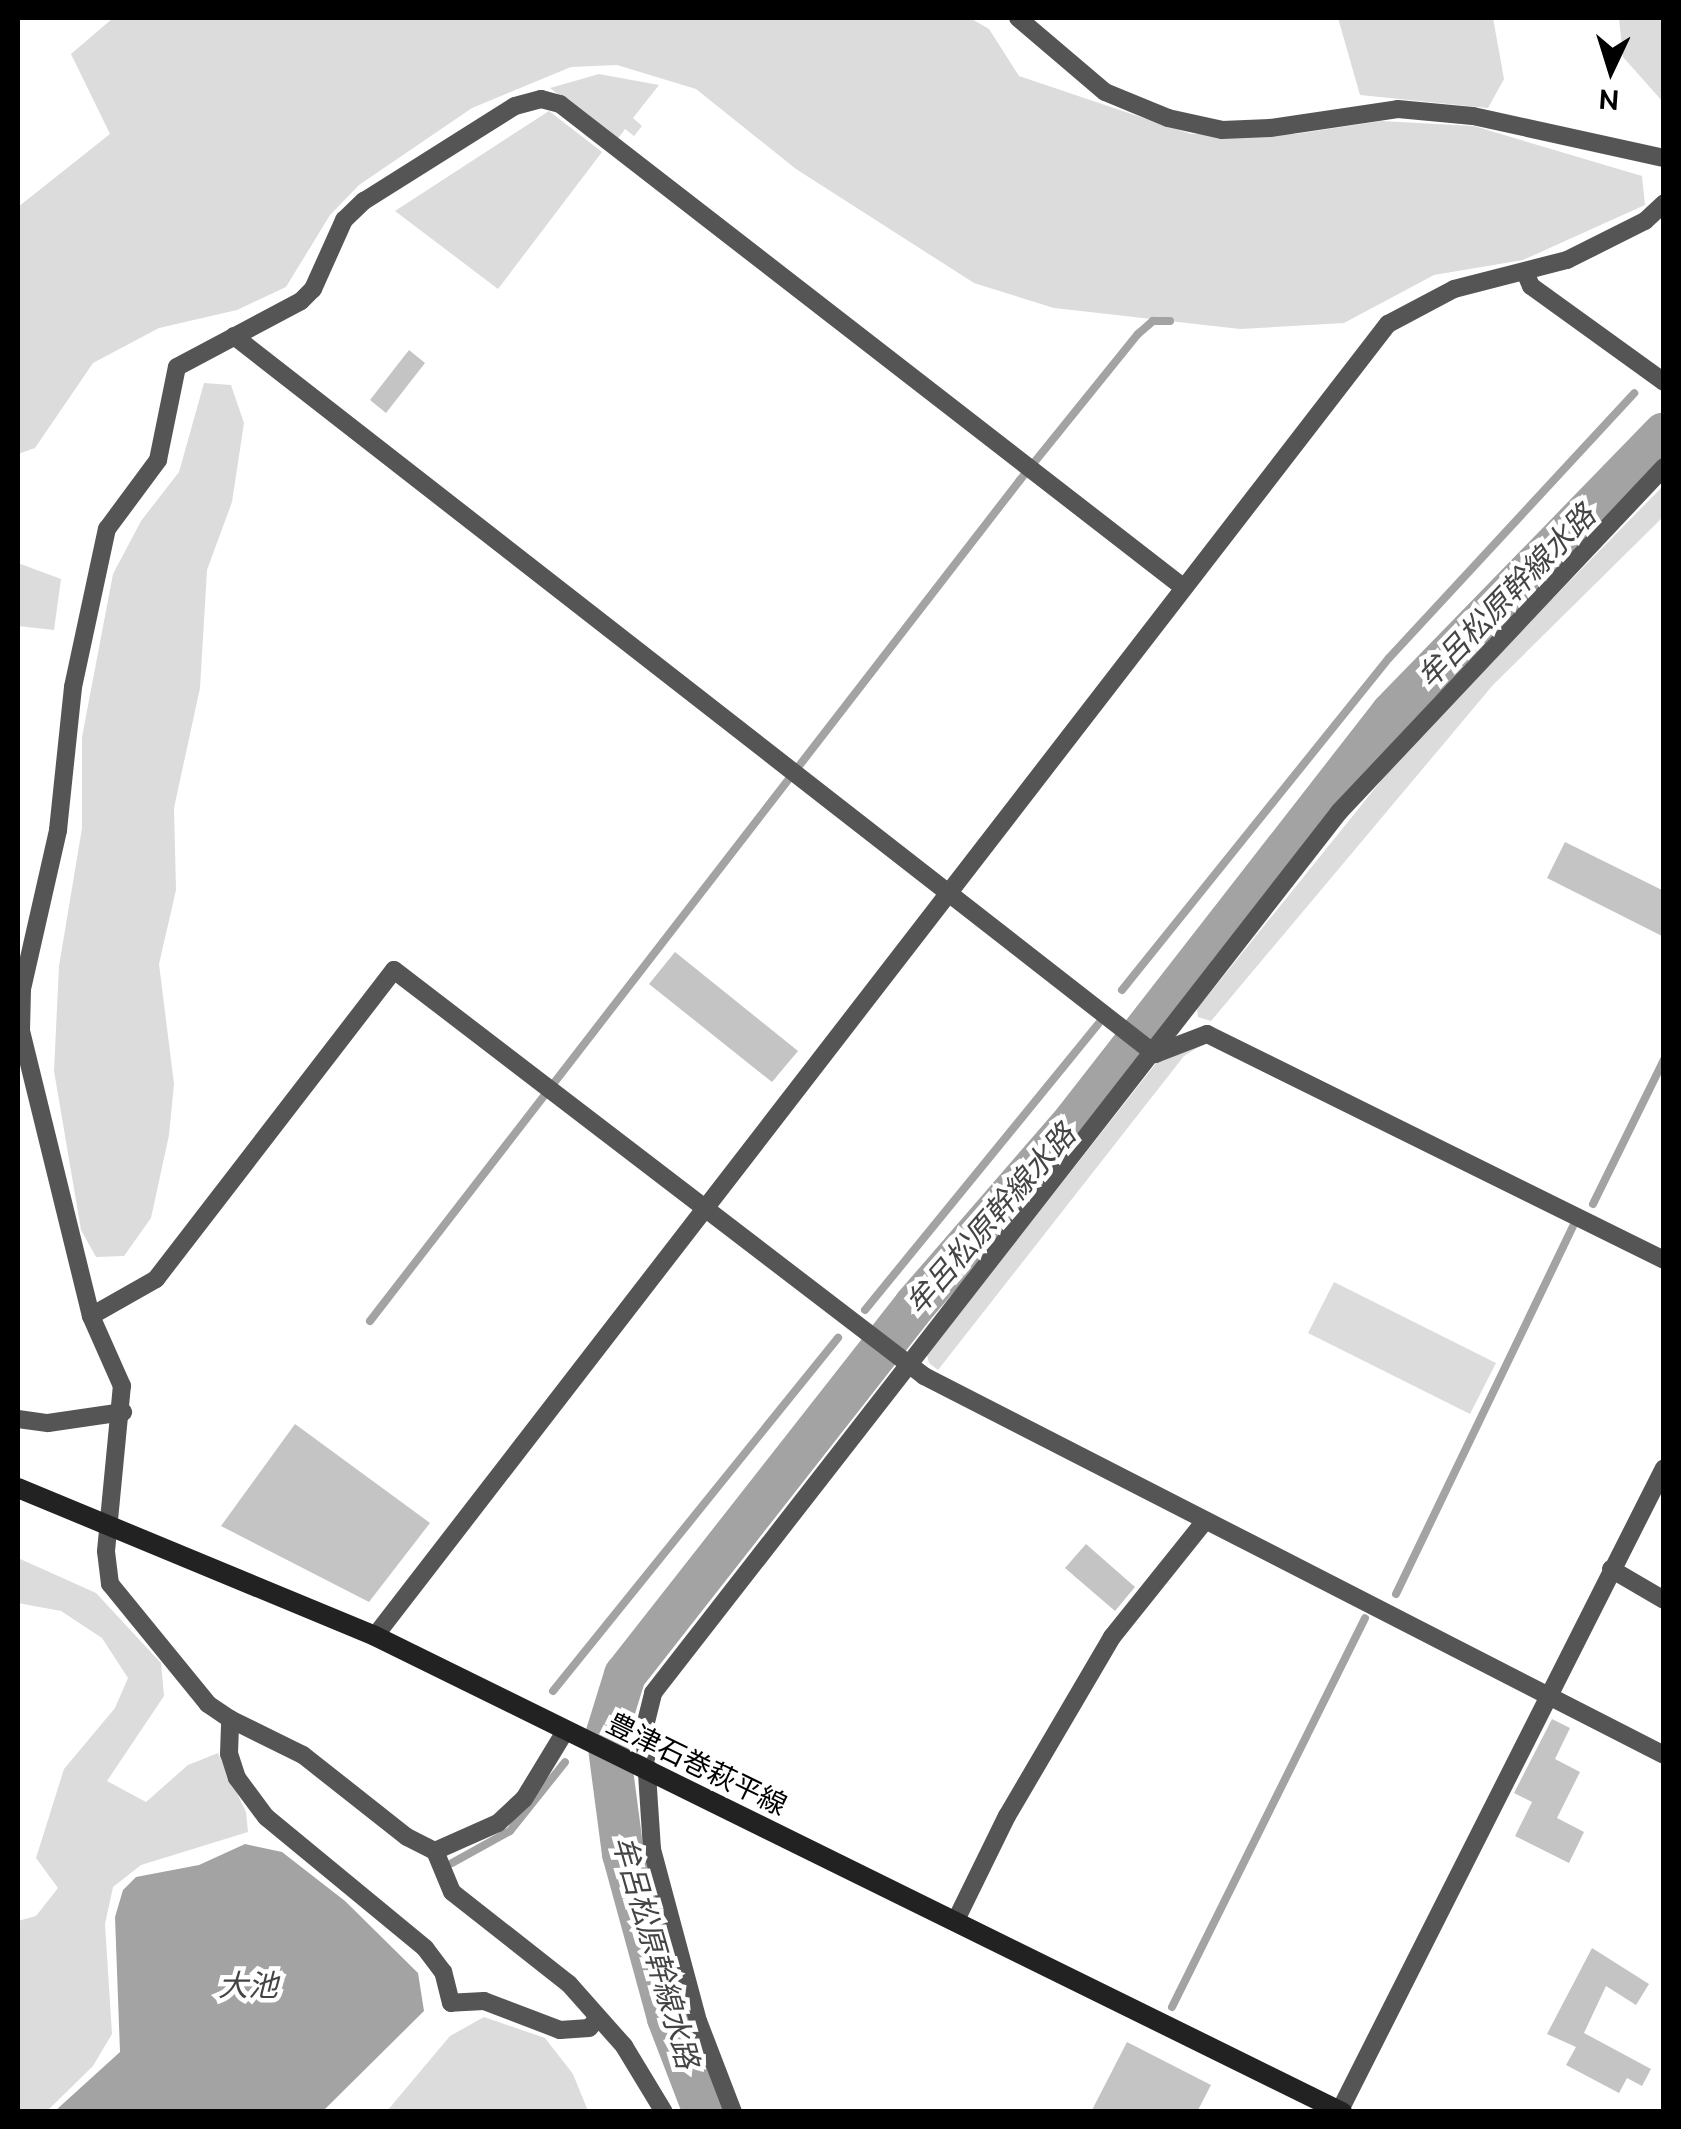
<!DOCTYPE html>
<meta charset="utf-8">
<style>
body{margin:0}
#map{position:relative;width:1681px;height:2129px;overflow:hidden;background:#fff;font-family:Ubuntu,"Noto Sans JP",sans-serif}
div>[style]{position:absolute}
.green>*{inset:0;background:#dcdcdc}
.water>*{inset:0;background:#a3a3a3}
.stream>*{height:8px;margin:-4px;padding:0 4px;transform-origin:4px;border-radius:4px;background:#a3a3a3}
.river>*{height:42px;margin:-21px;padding:0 21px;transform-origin:21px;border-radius:21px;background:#a3a3a3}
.building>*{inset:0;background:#c4c4c4}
.street>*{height:18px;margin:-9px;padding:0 9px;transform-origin:9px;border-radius:9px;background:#555}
.secondary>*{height:20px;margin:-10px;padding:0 10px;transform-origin:10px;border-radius:10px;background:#222}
span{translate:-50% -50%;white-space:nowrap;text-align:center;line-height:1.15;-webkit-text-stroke:9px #fff;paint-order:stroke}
.street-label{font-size:28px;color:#000}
.water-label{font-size:30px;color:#444;font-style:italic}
.frame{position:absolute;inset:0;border:20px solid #000;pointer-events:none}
.north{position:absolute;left:1561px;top:20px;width:100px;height:100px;-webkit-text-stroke:8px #fff;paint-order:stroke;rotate:184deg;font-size:28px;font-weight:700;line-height:40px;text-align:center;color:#000}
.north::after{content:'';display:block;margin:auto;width:35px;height:45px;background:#000;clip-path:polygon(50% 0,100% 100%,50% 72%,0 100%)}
</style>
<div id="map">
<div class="green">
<i style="clip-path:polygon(113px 18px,970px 18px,989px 29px,1019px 76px,1191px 134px,1296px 134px,1381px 121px,1474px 126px,1642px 176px,1645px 205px,1523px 260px,1434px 275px,1344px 323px,1240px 329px,1054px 308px,974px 283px,796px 169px,696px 89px,617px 65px,571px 67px,472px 108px,359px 185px,330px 215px,286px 287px,237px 310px,159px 328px,93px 363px,35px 448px,18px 454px,18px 207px,110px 134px,71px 54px)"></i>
<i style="clip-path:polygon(1338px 18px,1493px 18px,1504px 79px,1488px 108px,1360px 95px)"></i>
<i style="clip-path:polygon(1619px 18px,1663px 18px,1663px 102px,1623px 57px)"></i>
<i style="clip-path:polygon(599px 74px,659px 85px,633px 118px,642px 126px,634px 136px,625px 129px,617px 140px,550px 88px)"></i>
<i style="clip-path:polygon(549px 111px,602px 152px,498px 289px,395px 211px)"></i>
<i style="clip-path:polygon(204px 383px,231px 385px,244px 423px,232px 502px,207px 570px,200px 688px,174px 808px,176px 890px,159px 964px,174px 1084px,169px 1135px,151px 1218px,124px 1256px,96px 1257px,81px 1230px,54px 1071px,59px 966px,82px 828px,82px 737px,113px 574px,141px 521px,179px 472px)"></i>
<i style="clip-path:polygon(1663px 486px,1663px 517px,1493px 685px,1211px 1021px,1198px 1017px,1197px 1009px,1414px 740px)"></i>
<i style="clip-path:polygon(18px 563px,61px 579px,54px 630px,18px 626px)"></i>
<i style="clip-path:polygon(1205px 1043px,1184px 1056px,938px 1370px,929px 1363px,927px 1355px,1157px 1062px)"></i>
<i style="clip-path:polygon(1334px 1282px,1496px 1363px,1470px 1414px,1308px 1333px)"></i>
<i style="clip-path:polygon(18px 1558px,96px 1593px,161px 1663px,164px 1696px,107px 1781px,146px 1802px,188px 1765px,218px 1753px,246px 1812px,248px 1832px,141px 1865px,113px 1887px,105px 1924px,112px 2034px,93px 2066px,47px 2111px,18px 2111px,18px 1921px,36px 1916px,58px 1888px,36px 1858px,64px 1769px,115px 1708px,128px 1678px,102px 1638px,61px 1611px,18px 1603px)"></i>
<i style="clip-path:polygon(484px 2017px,545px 2038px,573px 2074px,588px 2111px,387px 2111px,450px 2036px)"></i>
</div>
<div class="water">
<i style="clip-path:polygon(245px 1844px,282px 1852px,345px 1901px,418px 1973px,424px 2011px,323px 2111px,55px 2111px,120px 2052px,115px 1917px,123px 1890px,136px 1877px,199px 1865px)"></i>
</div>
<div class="stream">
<i style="left:1122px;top:990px;width:426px;rotate:-51.2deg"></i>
<i style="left:1389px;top:658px;width:361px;rotate:-47.2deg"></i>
<i style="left:1593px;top:1204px;width:161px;rotate:-63.8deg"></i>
<i style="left:865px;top:1310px;width:369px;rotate:-50.8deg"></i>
<i style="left:370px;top:1321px;width:1063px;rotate:-52.3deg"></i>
<i style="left:1020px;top:480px;width:188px;rotate:-51.1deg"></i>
<i style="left:1138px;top:334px;width:20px;rotate:-41deg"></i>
<i style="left:1153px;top:321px;width:17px"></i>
<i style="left:1396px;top:1594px;width:408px;rotate:-64.3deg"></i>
<i style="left:553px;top:1691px;width:454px;rotate:-51.1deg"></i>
<i style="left:452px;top:1863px;width:66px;rotate:-28.9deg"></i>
<i style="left:510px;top:1831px;width:88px;rotate:-51.4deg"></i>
<i style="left:1172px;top:2007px;width:434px;rotate:-63.6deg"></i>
</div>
<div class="river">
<i style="left:704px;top:2112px;width:101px;rotate:-111deg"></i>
<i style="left:668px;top:2018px;width:170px;rotate:-105.3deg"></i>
<i style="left:623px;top:1854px;width:122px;rotate:-97.5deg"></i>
<i style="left:607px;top:1733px;width:61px;rotate:-72.8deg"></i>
<i style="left:625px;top:1675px;width:470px;rotate:-51.9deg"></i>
<i style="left:915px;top:1305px;width:245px;rotate:-49.1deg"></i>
<i style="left:1075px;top:1120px;width:516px;rotate:-52.09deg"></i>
<i style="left:1392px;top:713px;width:390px;rotate:-45.8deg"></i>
</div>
<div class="building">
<i style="clip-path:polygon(409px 350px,425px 363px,386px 413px,370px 400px)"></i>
<i style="clip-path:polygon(1565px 842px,1664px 891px,1664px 937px,1547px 878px)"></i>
<i style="clip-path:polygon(675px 952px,798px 1051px,772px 1082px,649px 984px)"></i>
<i style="clip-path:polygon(295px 1424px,430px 1523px,369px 1602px,221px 1526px)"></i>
<i style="clip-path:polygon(1086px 1544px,1135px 1587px,1115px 1611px,1065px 1568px)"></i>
<i style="clip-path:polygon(1552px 1719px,1570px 1728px,1555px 1759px,1580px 1772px,1557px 1818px,1584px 1832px,1569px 1863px,1515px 1836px,1532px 1802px,1514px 1793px)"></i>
<i style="clip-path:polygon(1592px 1948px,1649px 1984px,1636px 2005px,1606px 1986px,1584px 2033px,1651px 2069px,1642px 2086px,1627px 2078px,1619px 2093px,1566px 2065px,1576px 2047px,1547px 2034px)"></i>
<i style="clip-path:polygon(1127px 2042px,1211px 2085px,1197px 2112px,1091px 2112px)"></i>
</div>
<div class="street">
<i style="left:1018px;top:18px;width:114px;rotate:40.4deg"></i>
<i style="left:1105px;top:92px;width:68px;rotate:22.4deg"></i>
<i style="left:1168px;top:118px;width:55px;rotate:12.5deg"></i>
<i style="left:1222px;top:130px;width:48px;rotate:-2.4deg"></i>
<i style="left:1270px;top:128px;width:129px;rotate:-8.4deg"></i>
<i style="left:1398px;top:109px;width:75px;rotate:5.3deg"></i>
<i style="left:1473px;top:116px;width:196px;rotate:12.4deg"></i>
<i style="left:1525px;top:272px;width:15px;rotate:67deg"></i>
<i style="left:1531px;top:286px;width:164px;rotate:35.8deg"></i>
<i style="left:234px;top:336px;width:1168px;rotate:37.94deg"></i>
<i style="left:1155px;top:1054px;width:56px;rotate:-21deg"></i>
<i style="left:1207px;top:1034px;width:510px;rotate:26.31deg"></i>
<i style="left:91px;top:1316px;width:75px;rotate:-29.6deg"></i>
<i style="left:156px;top:1279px;width:390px;rotate:-52.4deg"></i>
<i style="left:394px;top:970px;width:668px;rotate:37.45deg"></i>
<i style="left:924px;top:1376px;width:831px;rotate:27.12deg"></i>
<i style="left:18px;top:1419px;width:30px;rotate:8deg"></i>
<i style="left:48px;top:1423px;width:76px;rotate:-8.3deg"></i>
<i style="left:1611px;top:1569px;width:61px;rotate:30.3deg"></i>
<i style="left:375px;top:1636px;width:1658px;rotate:-52.33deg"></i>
<i style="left:1388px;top:324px;width:75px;rotate:-27.9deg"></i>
<i style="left:1454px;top:289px;width:117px;rotate:-14.4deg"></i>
<i style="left:1567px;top:260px;width:87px;rotate:-26.6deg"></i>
<i style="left:1645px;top:221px;width:26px;rotate:-43deg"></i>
<i style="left:230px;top:1719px;width:81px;rotate:26.3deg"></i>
<i style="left:303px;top:1755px;width:132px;rotate:38.3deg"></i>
<i style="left:407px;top:1837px;width:31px;rotate:27deg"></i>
<i style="left:435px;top:1851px;width:69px;rotate:-24deg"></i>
<i style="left:498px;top:1823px;width:35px;rotate:-43deg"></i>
<i style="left:524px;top:1799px;width:81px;rotate:-58.7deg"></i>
<i style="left:435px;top:1851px;width:44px;rotate:67.5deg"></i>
<i style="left:452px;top:1892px;width:149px;rotate:38.2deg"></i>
<i style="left:569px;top:1984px;width:83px;rotate:48.4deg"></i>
<i style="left:624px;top:2046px;width:77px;rotate:58.8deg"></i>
<i style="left:955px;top:1922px;width:118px;rotate:-63.9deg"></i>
<i style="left:1007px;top:1816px;width:208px;rotate:-59.6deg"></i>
<i style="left:1112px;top:1637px;width:149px;rotate:-51.3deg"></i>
<i style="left:598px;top:2018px;width:13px;rotate:132deg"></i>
<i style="left:589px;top:2028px;width:29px;rotate:176deg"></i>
<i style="left:560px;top:2030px;width:81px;rotate:-159.1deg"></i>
<i style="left:484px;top:2001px;width:33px;rotate:177deg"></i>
<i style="left:451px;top:2003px;width:32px;rotate:-104deg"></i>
<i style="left:443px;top:1972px;width:30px;rotate:-127deg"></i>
<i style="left:425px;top:1948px;width:206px;rotate:-140.5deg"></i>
<i style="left:266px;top:1817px;width:49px;rotate:-126.6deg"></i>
<i style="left:237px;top:1778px;width:25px;rotate:-108deg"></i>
<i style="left:229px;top:1754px;width:35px;rotate:-88deg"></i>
<i style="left:230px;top:1719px;width:27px;rotate:-146deg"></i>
<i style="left:208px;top:1704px;width:155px;rotate:-129.2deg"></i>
<i style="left:110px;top:1584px;width:33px;rotate:-97deg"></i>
<i style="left:106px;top:1551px;width:166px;rotate:-84.5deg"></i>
<i style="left:122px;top:1386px;width:77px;rotate:-113.9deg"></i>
<i style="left:91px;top:1316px;width:294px;rotate:-103.8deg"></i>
<i style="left:21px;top:1030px;width:41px;rotate:-88.6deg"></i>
<i style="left:22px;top:989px;width:163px;rotate:-77.2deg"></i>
<i style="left:58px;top:830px;width:144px;rotate:-84deg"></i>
<i style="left:73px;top:687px;width:162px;rotate:-77.9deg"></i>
<i style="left:107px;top:529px;width:86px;rotate:-53.5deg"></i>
<i style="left:158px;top:460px;width:95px;rotate:-78.5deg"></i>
<i style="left:177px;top:367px;width:140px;rotate:-28deg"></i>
<i style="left:301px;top:301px;width:17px;rotate:-45deg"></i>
<i style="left:313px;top:289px;width:76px;rotate:-65.8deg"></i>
<i style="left:344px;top:220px;width:28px;rotate:-44deg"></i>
<i style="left:364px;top:201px;width:178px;rotate:-32.2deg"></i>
<i style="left:515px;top:106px;width:27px;rotate:-15deg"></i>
<i style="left:541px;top:99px;width:20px;rotate:15deg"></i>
<i style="left:560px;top:104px;width:788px;rotate:37.79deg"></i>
<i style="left:733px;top:2112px;width:97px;rotate:-111deg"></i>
<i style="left:698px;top:2021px;width:178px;rotate:-105deg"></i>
<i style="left:652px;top:1849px;width:119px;rotate:-93.8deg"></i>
<i style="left:644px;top:1730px;width:38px;rotate:-76deg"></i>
<i style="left:653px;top:1693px;width:1117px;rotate:-52.09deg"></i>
<i style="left:1339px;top:812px;width:474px;rotate:-46.7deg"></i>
<i style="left:1339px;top:2112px;width:721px;rotate:-63.22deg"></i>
</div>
<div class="secondary">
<i style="left:18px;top:1488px;width:386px;rotate:22.5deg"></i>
<i style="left:375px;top:1636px;width:1078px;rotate:26.21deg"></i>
</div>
<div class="street-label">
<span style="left:697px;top:1764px;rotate:26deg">豊津石巻萩平線</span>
</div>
<div class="water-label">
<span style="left:1506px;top:596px;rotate:-46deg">牟呂松原幹線水路</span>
<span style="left:990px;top:1219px;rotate:-49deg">牟呂松原幹線水路</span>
<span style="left:656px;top:1952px;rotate:74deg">牟呂松原幹線水路</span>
<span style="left:248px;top:1985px">大池</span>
</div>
<div class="frame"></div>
<div class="north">N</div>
</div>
